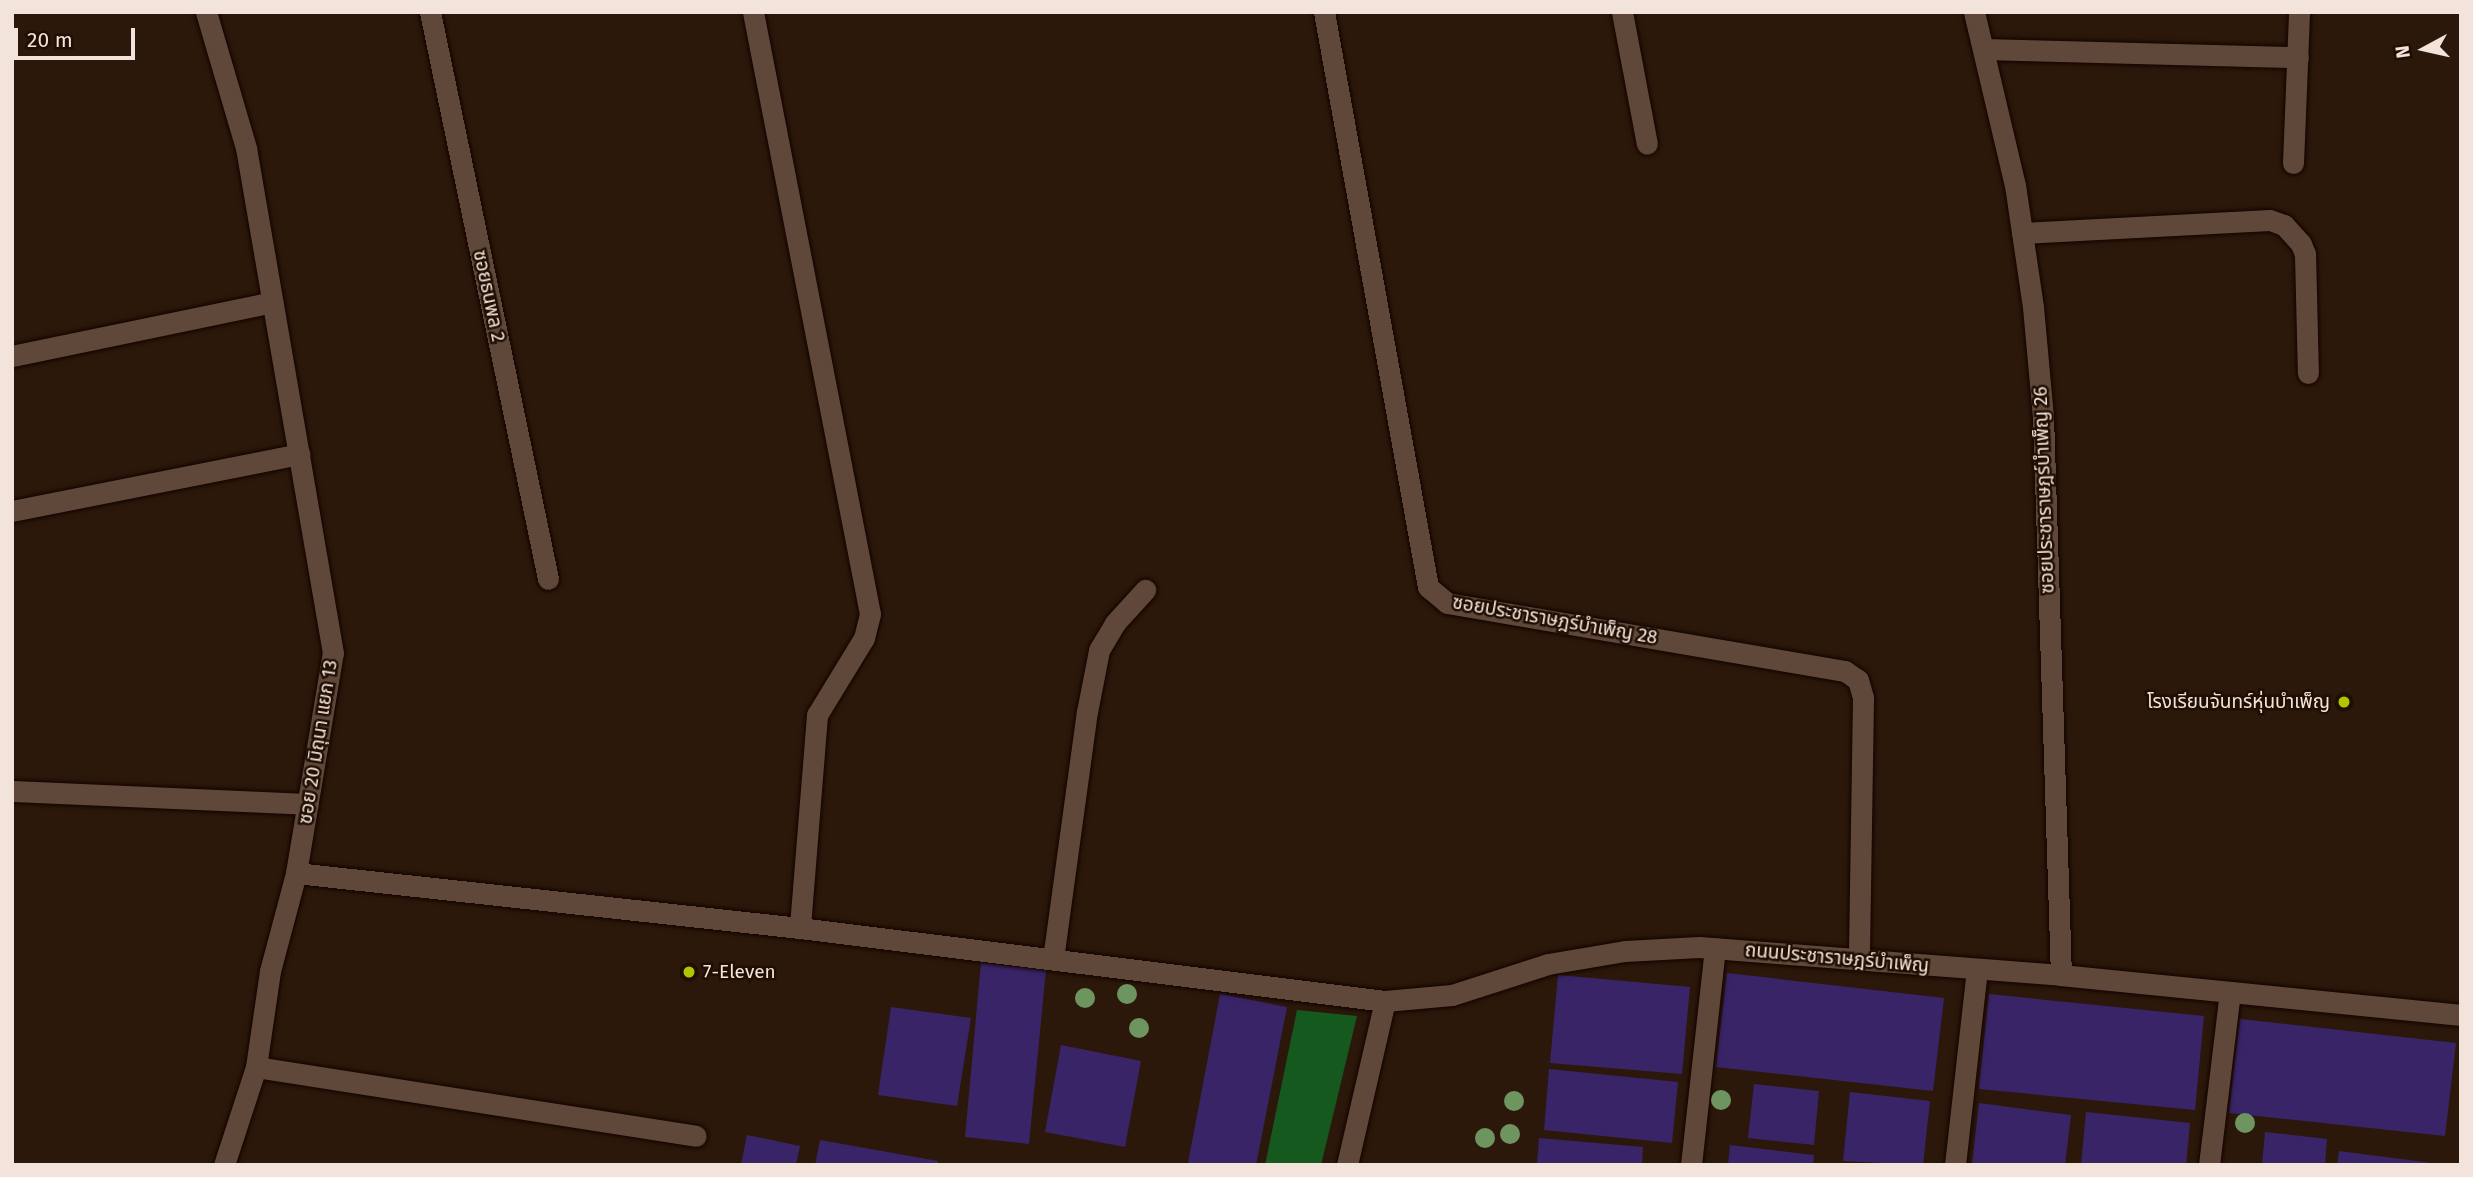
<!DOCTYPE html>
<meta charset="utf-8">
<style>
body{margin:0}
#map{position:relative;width:2473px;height:1177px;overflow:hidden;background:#2b180a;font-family:"Fira Sans","Noto Sans Thai",sans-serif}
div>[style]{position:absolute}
.forest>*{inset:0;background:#16591e}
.building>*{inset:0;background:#392467}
.roads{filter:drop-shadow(0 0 2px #130300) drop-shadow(0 0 2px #130300)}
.lane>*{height:21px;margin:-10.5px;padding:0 10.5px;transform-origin:10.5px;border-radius:10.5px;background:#5f4839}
.street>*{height:21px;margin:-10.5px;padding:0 10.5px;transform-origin:10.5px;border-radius:10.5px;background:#5f4839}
.secondary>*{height:21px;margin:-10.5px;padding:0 10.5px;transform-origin:10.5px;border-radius:10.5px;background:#5f4839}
.trees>*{width:20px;height:20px;margin:-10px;border-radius:50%;background:#6e9560}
.dots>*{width:19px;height:19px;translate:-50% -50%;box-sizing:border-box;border:4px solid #210e03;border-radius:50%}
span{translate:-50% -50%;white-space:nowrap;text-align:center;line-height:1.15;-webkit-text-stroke:5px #210e03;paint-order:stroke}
.street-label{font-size:19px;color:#f3e4db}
.poi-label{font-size:19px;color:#f3e4db}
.right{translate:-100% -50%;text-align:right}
.left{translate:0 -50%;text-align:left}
.frame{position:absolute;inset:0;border:14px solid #f3e4db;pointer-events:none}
.north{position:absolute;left:2389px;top:14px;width:70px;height:70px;-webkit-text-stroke:5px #210e03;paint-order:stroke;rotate:262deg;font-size:19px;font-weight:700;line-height:28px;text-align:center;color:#f3e4db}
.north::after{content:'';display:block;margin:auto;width:24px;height:32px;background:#f3e4db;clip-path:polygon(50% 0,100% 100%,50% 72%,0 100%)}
.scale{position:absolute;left:14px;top:28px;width:121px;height:32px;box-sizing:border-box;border:4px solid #f3e4db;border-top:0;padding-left:9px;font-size:21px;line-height:24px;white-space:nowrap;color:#f3e4db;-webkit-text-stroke:5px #210e03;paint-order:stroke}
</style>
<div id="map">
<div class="forest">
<i style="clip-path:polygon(1297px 1010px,1357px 1016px,1321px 1165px,1265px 1165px)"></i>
</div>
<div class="building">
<i style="clip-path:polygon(981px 963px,1046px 970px,1029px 1144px,965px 1137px)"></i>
<i style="clip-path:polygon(1727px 973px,1944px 998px,1933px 1091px,1716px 1067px)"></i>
<i style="clip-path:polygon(1558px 975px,1690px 987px,1682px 1074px,1550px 1063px)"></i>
<i style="clip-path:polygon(1220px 994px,1287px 1007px,1256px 1165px,1188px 1163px)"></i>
<i style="clip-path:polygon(1989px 994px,2204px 1016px,2195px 1110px,1979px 1089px)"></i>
<i style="clip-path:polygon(891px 1007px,971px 1018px,957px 1106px,878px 1095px)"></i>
<i style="clip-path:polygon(2240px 1019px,2456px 1043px,2445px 1136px,2229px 1113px)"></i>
<i style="clip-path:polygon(1061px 1045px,1141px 1061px,1125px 1147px,1045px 1132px)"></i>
<i style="clip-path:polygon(1549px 1069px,1678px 1082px,1672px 1143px,1544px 1130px)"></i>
<i style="clip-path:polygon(1754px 1084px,1819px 1091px,1814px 1145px,1748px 1138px)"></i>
<i style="clip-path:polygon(1850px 1092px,1930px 1101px,1923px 1165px,1843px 1161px)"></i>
<i style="clip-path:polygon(1979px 1103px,2071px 1115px,2065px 1165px,1972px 1165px)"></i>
<i style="clip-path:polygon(2086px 1112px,2190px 1123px,2186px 1165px,2081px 1165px)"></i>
<i style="clip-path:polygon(2265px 1132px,2327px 1139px,2325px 1165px,2262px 1165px)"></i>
<i style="clip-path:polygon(747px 1135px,800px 1146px,796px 1165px,741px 1165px)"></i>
<i style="clip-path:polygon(1539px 1138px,1643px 1147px,1642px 1165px,1537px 1165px)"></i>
<i style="clip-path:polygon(820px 1140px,938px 1161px,938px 1165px,815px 1165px)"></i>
<i style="clip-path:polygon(1730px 1145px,1814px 1155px,1813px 1165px,1728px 1165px)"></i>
<i style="clip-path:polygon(2339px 1151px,2432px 1163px,2432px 1165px,2337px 1165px)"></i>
</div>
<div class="roads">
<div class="lane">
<i style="left:206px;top:12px;width:142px;rotate:73.6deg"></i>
<i style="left:2022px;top:233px;width:248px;rotate:-3deg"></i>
<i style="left:2270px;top:220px;width:15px;rotate:20deg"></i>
<i style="left:2284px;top:225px;width:25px;rotate:48deg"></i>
<i style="left:2301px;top:244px;width:11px;rotate:68deg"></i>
<i style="left:2305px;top:254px;width:119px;rotate:88.6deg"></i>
<i style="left:12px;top:356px;width:266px;rotate:-11.7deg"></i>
<i style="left:12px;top:511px;width:293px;rotate:-11.2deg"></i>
<i style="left:12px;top:791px;width:296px;rotate:2.5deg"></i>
</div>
<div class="street">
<i style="left:430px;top:12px;width:579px;rotate:78.24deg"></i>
<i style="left:753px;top:12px;width:613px;rotate:79deg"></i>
<i style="left:870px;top:614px;width:25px;rotate:104deg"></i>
<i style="left:864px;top:638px;width:90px;rotate:121.4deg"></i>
<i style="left:817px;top:715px;width:214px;rotate:94.6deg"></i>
<i style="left:1324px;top:12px;width:584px;rotate:79.75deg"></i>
<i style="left:1428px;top:587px;width:25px;rotate:40deg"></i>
<i style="left:1447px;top:603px;width:404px;rotate:9.7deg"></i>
<i style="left:1845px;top:671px;width:16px;rotate:35deg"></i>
<i style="left:1858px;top:680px;width:19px;rotate:74deg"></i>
<i style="left:1863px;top:698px;width:262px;rotate:90.9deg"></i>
<i style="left:1622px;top:12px;width:134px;rotate:79.3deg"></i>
<i style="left:1984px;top:49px;width:314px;rotate:1.5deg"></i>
<i style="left:2293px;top:163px;width:151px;rotate:-87.7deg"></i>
<i style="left:296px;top:873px;width:507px;rotate:6.23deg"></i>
<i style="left:800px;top:928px;width:590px;rotate:7.11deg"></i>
<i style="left:1053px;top:959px;width:249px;rotate:-82.2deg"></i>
<i style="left:1087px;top:712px;width:63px;rotate:-79deg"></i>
<i style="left:1099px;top:650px;width:31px;rotate:-59deg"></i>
<i style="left:1115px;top:623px;width:45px;rotate:-47.7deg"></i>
<i style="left:256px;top:1067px;width:445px;rotate:8.9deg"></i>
<i style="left:224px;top:1165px;width:103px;rotate:-71.9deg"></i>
<i style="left:256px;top:1067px;width:97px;rotate:-81.7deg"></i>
<i style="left:270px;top:971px;width:101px;rotate:-75.1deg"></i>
<i style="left:296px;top:873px;width:223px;rotate:-80.5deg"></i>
<i style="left:333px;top:653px;width:512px;rotate:-99.77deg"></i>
<i style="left:1691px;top:1165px;width:218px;rotate:-83.7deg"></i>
<i style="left:1955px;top:1165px;width:196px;rotate:-83.6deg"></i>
<i style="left:2209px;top:1165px;width:174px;rotate:-83.1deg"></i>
</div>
<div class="secondary">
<i style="left:1974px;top:12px;width:178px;rotate:76.7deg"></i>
<i style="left:2015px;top:185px;width:123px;rotate:81.6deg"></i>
<i style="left:2033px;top:307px;width:109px;rotate:84.8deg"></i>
<i style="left:2043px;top:416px;width:559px;rotate:88.16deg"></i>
<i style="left:1347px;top:1165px;width:168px;rotate:-77deg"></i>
<i style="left:1385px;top:1001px;width:67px;rotate:-5.1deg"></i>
<i style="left:1452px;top:995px;width:101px;rotate:-17.9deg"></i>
<i style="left:1548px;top:964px;width:78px;rotate:-9.6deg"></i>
<i style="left:1625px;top:951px;width:74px;rotate:-3.1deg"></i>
<i style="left:1699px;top:947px;width:363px;rotate:4.4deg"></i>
<i style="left:2061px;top:975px;width:402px;rotate:5.7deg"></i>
</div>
</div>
<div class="trees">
<i style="left:1127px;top:994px"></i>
<i style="left:1085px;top:998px"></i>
<i style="left:1139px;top:1028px"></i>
<i style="left:1721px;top:1100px"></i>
<i style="left:1514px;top:1101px"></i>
<i style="left:2245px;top:1123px"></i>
<i style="left:1510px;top:1134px"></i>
<i style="left:1485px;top:1138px"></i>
</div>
<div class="dots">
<i style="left:2344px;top:702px;background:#b0c500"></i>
<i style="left:689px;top:972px;background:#b0c500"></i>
</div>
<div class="street-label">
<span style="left:489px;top:296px;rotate:78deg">ซอยธนพล 2</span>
<span style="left:2044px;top:490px;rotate:-92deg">ซอยประชาราษฎร์บำเพ็ญ 26</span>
<span style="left:1555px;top:620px;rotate:10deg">ซอยประชาราษฎร์บำเพ็ญ 28</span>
<span style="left:318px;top:742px;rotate:-81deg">ซอย 20 มิถุนา แยก 13</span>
<span style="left:1837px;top:958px;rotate:5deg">ถนนประชาราษฎร์บำเพ็ญ</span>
</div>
<div class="poi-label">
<span class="right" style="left:2330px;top:702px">โรงเรียนจันทร์หุ่นบำเพ็ญ</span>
<span class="left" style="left:703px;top:972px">7-Eleven</span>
</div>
<div class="frame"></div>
<div class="north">N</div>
<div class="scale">20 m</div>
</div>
